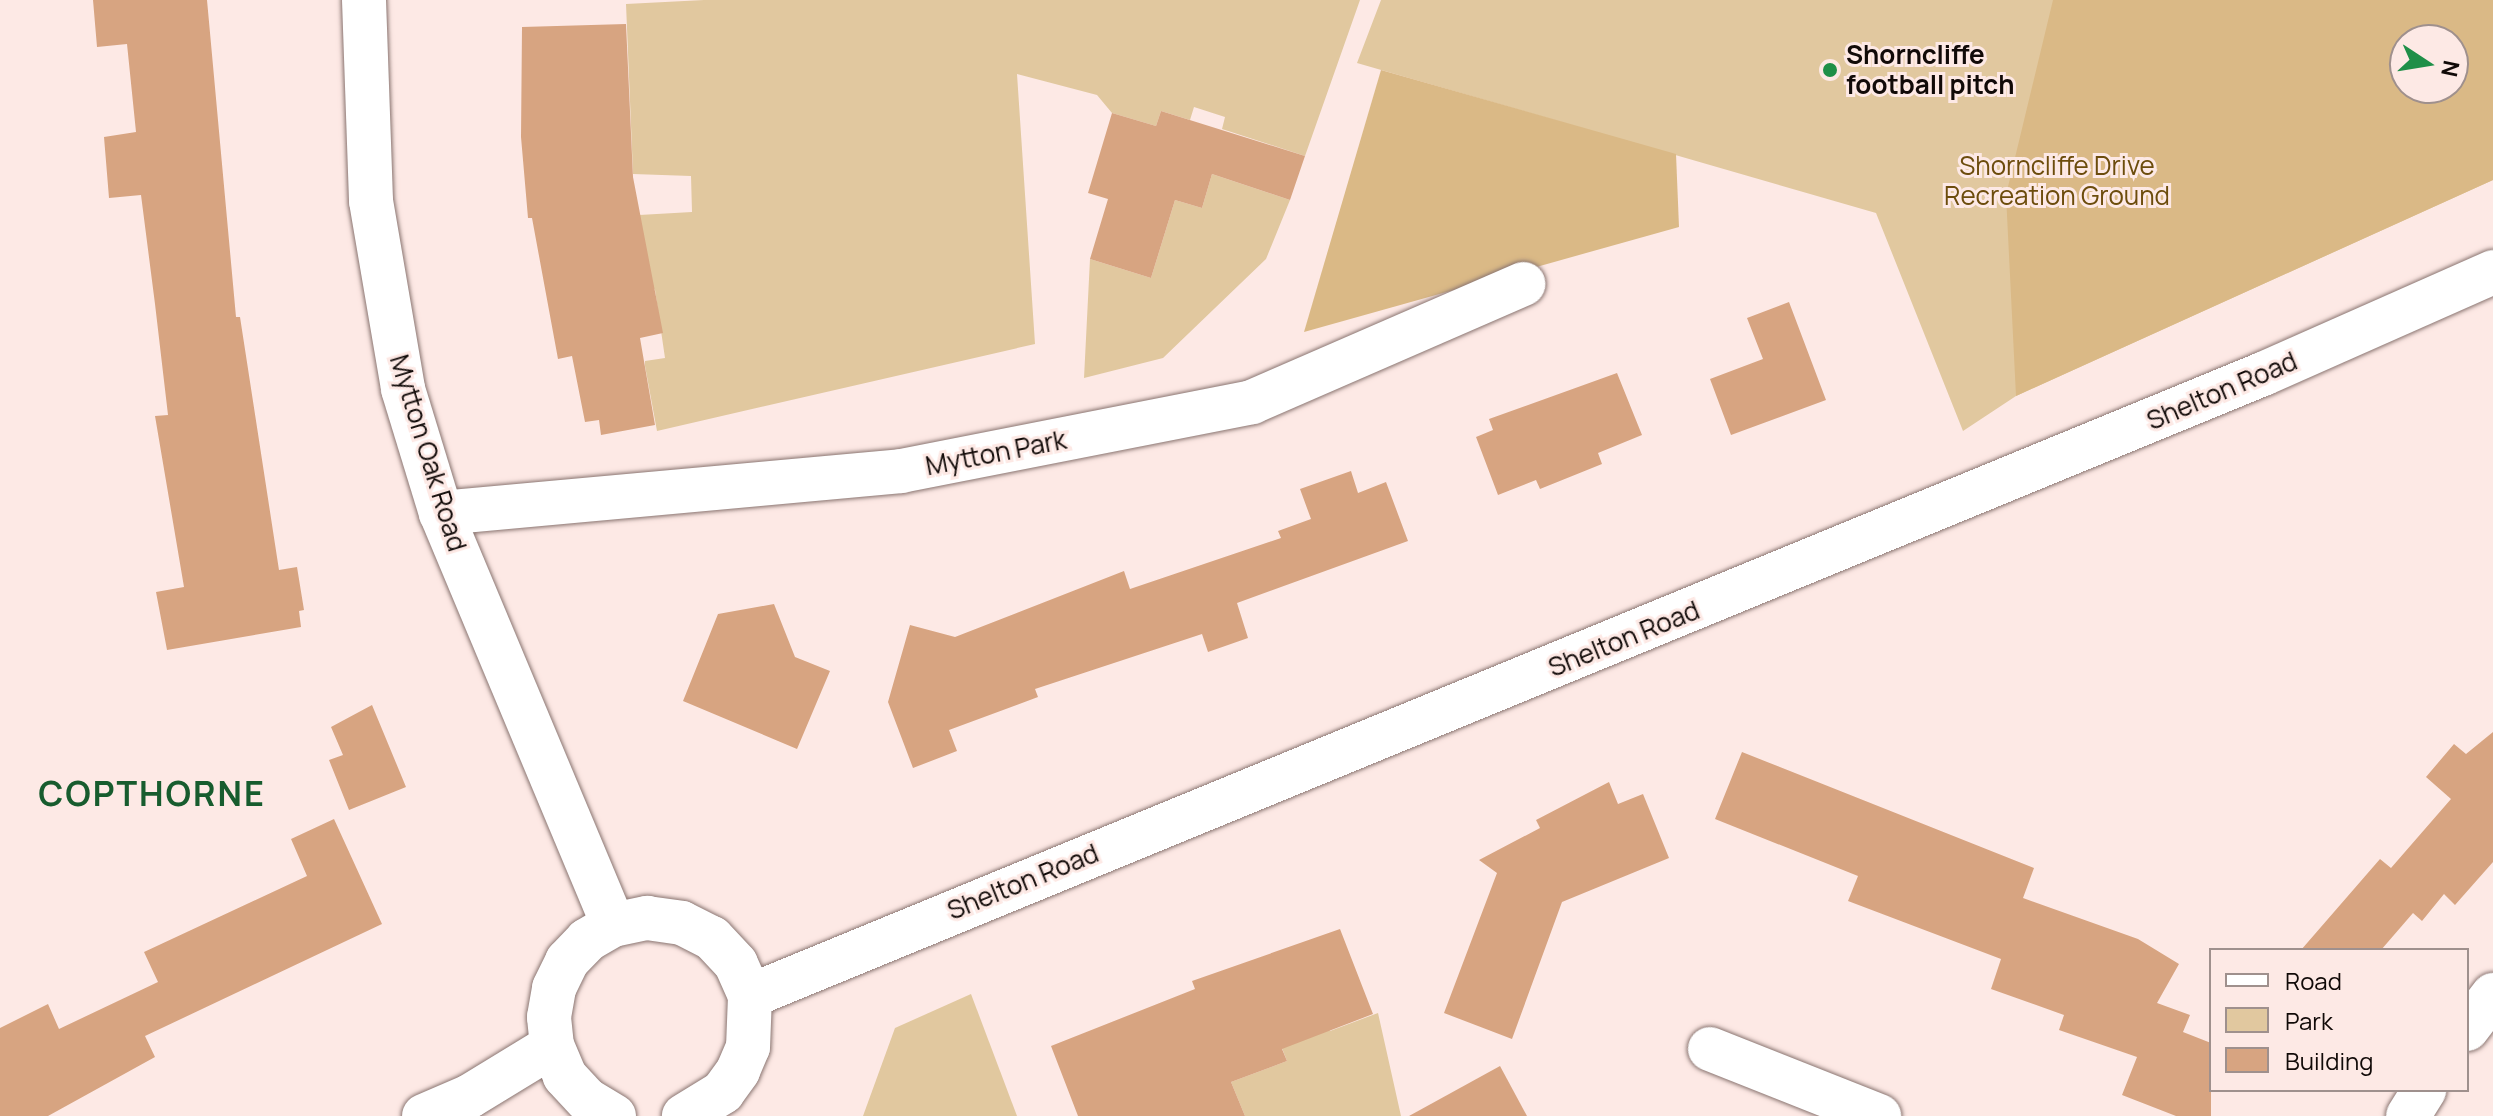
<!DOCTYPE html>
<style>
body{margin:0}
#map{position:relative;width:2493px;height:1116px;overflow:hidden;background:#fde9e5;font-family:Manrope,sans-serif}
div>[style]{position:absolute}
.green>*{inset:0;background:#e1c89f}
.forest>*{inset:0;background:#dab986}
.building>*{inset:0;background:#d7a481}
.roads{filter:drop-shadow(0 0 2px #8a7571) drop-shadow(0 0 2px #8a7571)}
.minor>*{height:44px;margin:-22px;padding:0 22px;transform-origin:22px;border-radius:22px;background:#fff}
.secondary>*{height:44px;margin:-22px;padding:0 22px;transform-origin:22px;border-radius:22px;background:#fff}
.dots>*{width:22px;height:22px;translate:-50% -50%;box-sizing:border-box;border:4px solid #fde9e5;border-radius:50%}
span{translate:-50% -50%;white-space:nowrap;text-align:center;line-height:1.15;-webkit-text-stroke:6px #fde9e5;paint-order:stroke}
.poi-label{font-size:26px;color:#110a08;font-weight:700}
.left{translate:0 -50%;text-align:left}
.park-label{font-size:26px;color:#6c4c0c}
.street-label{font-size:26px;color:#110a08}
.district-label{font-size:34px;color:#175c2e;font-weight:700;letter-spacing:2px}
.legend{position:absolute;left:2209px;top:948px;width:260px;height:144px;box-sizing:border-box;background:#fde9e5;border:2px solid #9f908d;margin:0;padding:10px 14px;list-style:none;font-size:24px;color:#110a08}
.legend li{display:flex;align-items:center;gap:16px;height:40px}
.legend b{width:40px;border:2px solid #9f908d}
.north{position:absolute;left:2389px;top:24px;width:80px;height:80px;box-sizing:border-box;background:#fde9e5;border:2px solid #9f908d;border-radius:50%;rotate:102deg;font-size:22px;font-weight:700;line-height:32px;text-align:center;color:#110a08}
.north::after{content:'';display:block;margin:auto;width:28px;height:36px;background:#1f8f48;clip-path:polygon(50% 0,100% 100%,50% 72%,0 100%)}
</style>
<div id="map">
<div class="green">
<i style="clip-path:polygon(704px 0,1360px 0,1305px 156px,1222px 129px,1225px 117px,1194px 107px,1190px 120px,1161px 111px,1156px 126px,1112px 113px,1097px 95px,1017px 74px,1035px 344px,657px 431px,645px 366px,645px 361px,665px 358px,655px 290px,604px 217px,692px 212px,691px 176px,633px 174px,626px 4px)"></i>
<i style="clip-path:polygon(evenodd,1381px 0,2493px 0,2493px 180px,2016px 396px,1963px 431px,1876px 213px,1357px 63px,1381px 0,2405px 40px,2453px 40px,2453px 88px,2405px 88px,2405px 40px)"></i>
<i style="clip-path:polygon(1212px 174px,1290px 200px,1266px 259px,1163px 358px,1084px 378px,1090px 259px,1151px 278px,1175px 200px,1202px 208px)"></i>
<i style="clip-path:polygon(971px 994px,1017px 1116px,863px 1116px,895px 1028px)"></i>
<i style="clip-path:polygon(1378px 1013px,1401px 1116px,1245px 1116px,1231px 1082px,1287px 1061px,1276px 1033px,1323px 1014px,1330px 1031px)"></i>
</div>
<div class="forest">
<i style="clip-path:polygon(evenodd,2053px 0,2493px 0,2493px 180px,2016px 396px,2006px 195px,2053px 0,2405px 40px,2453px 40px,2453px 88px,2405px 88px,2405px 40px)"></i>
<i style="clip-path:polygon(1381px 70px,1676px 154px,1679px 227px,1304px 332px)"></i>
</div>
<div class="building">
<i style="clip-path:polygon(93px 0,207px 0,236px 317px,240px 317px,279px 570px,297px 567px,304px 610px,299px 611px,301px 627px,167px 650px,156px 592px,184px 587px,155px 416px,168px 415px,155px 304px,141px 195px,109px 198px,104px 137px,136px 132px,127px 44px,97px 47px)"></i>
<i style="clip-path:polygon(626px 24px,633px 177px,663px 333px,640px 338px,655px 425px,601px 435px,599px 420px,585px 422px,572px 356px,558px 359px,532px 218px,528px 218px,521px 137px,522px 27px)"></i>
<i style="clip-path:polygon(1161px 111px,1305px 156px,1290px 200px,1212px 174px,1202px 208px,1175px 200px,1151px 278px,1090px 259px,1108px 199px,1088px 193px,1112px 113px,1156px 126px)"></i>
<i style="clip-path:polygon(1789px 302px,1826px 400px,1731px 435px,1710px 379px,1763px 359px,1747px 318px)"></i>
<i style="clip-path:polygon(1617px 373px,1642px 435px,1598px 453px,1602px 464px,1540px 489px,1536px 480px,1498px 495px,1476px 437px,1493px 430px,1489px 419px)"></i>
<i style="clip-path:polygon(1351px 471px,1358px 493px,1386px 482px,1408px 541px,1237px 603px,1248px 638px,1208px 652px,1202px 634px,1035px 689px,1038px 697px,949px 730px,957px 751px,913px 768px,888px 702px,910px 625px,955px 637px,1124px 571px,1130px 589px,1281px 538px,1278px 531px,1311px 519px,1300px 489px)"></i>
<i style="clip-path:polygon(774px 604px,795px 657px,830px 671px,797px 749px,683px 701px,718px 614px)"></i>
<i style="clip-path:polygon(372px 705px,406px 787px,349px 810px,329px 760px,343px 755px,331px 727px)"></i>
<i style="clip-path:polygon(2493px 732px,2493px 862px,2455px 905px,2444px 894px,2422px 921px,2413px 913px,2381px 950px,2301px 950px,2380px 859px,2391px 868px,2451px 799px,2426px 777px,2454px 744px,2466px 754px)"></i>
<i style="clip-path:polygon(1742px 752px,2034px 868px,2023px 898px,2138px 939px,2179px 964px,2157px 1003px,2190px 1015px,2183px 1032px,2211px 1043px,2211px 1116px,2176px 1116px,2122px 1095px,2137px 1057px,2059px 1030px,2064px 1015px,1991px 989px,2001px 959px,1848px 901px,1858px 876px,1715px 819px)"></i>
<i style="clip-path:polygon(1609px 782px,1618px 804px,1643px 794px,1669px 858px,1562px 902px,1512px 1039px,1444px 1013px,1497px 873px,1479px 860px,1540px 828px,1536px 820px)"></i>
<i style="clip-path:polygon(334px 819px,382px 924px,145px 1036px,155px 1057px,48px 1116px,0 1116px,0 1028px,48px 1004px,59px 1029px,158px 982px,144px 952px,307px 876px,291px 839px)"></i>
<i style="clip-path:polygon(1340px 929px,1373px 1014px,1282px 1049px,1287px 1061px,1231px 1082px,1245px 1116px,1078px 1116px,1051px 1046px,1195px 989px,1192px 981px)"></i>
<i style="clip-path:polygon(1500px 1066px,1527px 1116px,1409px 1116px)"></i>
</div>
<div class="roads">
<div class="minor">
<i style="left:441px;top:513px;width:462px;rotate:-5.2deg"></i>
<i style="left:901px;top:471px;width:358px;rotate:-11.1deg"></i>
<i style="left:1252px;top:402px;width:296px;rotate:-23.5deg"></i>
<i style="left:2467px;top:1029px;width:43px;rotate:-52.6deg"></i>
<i style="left:1710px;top:1049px;width:182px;rotate:21.6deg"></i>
<i style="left:2408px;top:1116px;width:31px;rotate:-58deg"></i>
</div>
<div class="secondary">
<i style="left:364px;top:0;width:201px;rotate:88deg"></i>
<i style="left:371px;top:201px;width:191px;rotate:80.3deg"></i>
<i style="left:403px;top:389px;width:130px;rotate:73deg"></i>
<i style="left:441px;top:513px;width:446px;rotate:67.3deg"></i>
<i style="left:750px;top:996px;width:1636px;rotate:-22.35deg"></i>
<i style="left:2263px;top:374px;width:252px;rotate:-23.9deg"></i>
<i style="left:424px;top:1116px;width:50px;rotate:-23.5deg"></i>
<i style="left:470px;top:1096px;width:96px;rotate:-31.4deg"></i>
<i style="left:614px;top:1116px;width:31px;rotate:-149deg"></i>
<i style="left:587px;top:1100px;width:33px;rotate:-133deg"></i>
<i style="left:565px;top:1076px;width:33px;rotate:-113deg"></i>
<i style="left:552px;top:1046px;width:29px;rotate:-96deg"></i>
<i style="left:549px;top:1017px;width:29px;rotate:-80deg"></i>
<i style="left:554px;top:988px;width:30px;rotate:-64deg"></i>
<i style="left:567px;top:961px;width:29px;rotate:-46deg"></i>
<i style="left:587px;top:940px;width:30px;rotate:-30deg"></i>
<i style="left:613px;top:925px;width:35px;rotate:-12deg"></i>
<i style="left:647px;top:918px;width:35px;rotate:8deg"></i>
<i style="left:682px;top:923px;width:34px;rotate:27deg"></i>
<i style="left:712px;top:938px;width:35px;rotate:47deg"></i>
<i style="left:736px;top:964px;width:35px;rotate:66deg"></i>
<i style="left:750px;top:996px;width:51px;rotate:92.2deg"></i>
<i style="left:748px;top:1047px;width:26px;rotate:113deg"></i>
<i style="left:738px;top:1071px;width:26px;rotate:126deg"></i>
<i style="left:723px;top:1092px;width:46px;rotate:148.4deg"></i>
</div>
</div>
<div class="dots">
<i style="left:1830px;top:70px;background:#1f8f48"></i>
</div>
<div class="poi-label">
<span class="left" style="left:1846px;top:70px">Shorncliffe<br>football pitch</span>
</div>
<div class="park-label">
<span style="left:2057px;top:181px">Shorncliffe Drive<br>Recreation Ground</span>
</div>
<div class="street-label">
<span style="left:2222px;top:391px;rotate:-23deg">Shelton Road</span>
<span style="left:428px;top:453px;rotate:73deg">Mytton Oak Road</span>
<span style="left:996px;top:453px;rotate:-11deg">Mytton Park</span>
<span style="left:1624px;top:639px;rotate:-22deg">Shelton Road</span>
<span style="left:1023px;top:882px;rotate:-22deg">Shelton Road</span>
</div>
<div class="district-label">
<span style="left:152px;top:794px">COPTHORNE</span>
</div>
<ul class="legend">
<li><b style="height:10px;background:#fff"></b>Road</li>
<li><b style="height:22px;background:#e1c89f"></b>Park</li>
<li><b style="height:22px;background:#d7a481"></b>Building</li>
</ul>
<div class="north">N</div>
</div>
